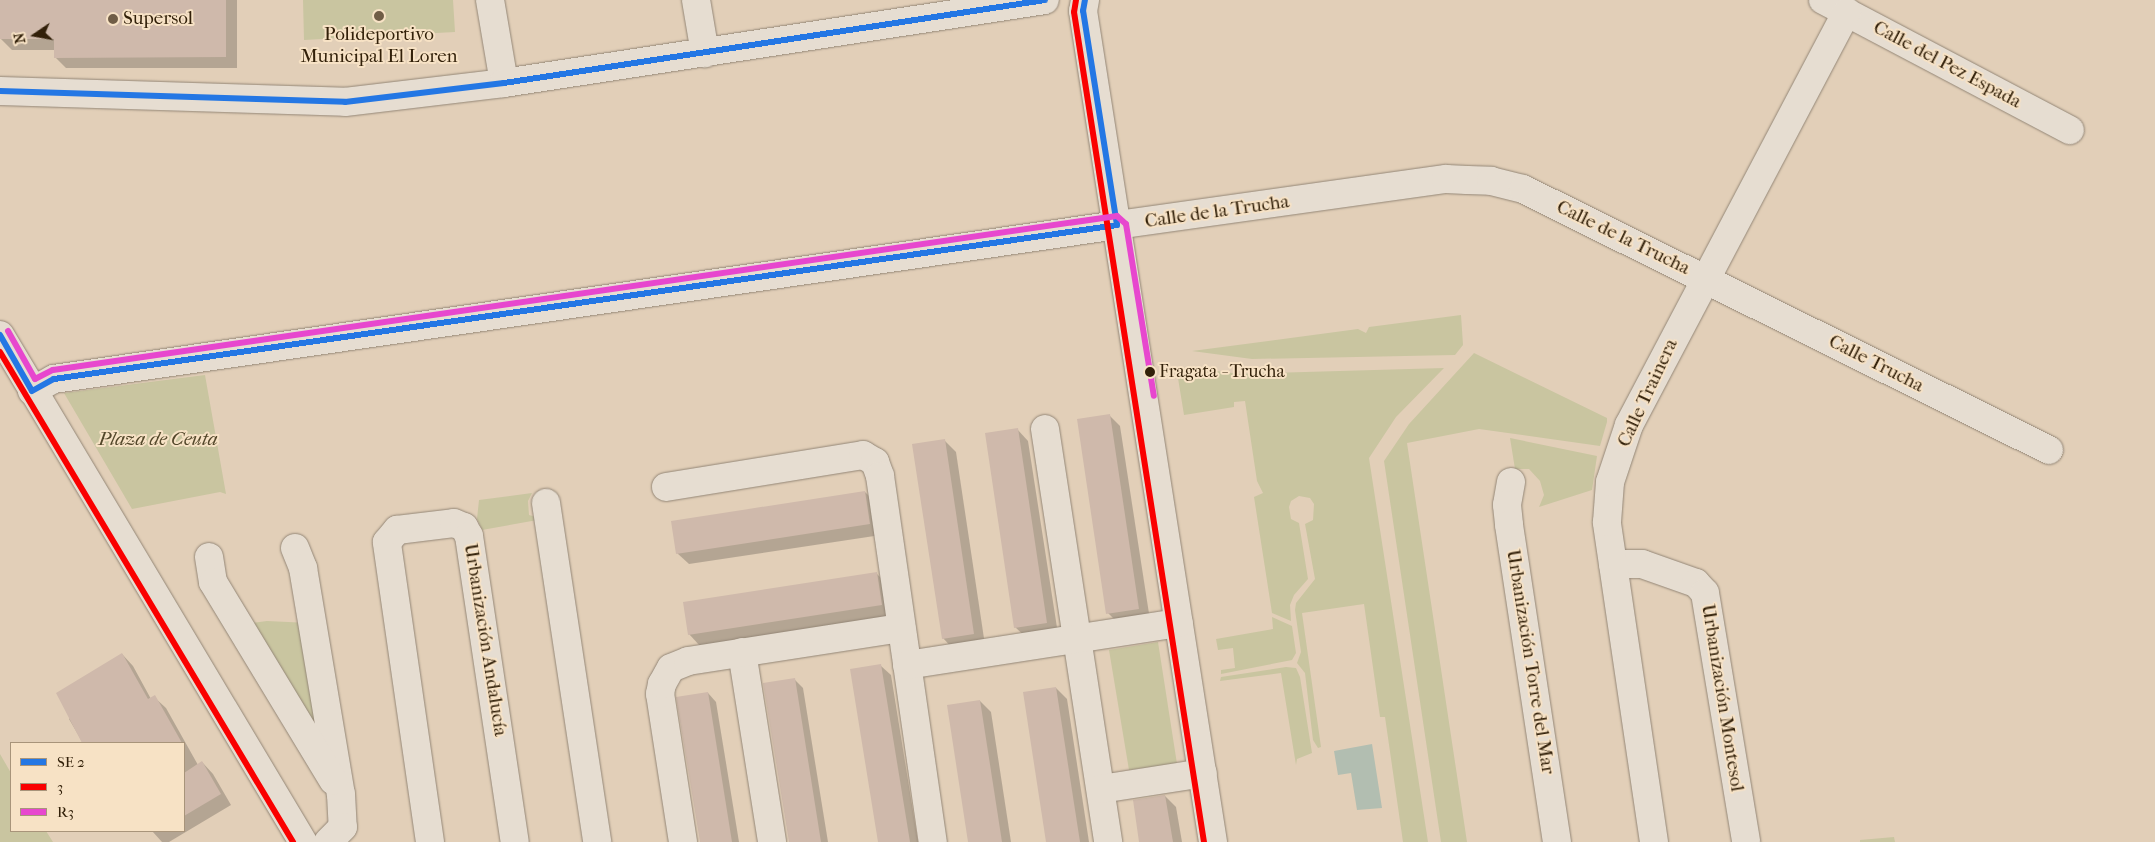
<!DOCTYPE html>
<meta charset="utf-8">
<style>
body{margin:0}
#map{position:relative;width:2155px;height:842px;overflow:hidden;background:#e2cfb8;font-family:"IM FELL French Canon",serif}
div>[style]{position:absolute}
.green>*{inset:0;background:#c9c5a0}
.water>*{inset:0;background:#b2beb1}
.shadow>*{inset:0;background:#0003}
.building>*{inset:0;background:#cfb9ab}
.roads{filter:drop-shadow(0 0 1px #938676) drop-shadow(0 0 1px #938676)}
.minor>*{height:28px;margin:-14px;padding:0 14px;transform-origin:14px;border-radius:14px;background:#e6ddd1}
.bus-1>*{height:6px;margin:-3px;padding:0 3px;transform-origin:3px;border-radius:3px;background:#2477e4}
.bus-2>*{height:6px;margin:-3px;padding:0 3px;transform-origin:3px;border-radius:3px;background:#fa0000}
.bus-3>*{height:6px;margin:-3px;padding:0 3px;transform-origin:3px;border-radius:3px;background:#e747ce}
.dots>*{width:14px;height:14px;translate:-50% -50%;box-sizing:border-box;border:2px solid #f7e2c5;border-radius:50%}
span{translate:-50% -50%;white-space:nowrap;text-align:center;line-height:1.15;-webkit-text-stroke:4px #f7e2c5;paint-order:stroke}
.bus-label{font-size:18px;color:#322009}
.left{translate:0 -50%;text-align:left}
.poi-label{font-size:19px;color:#322009}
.street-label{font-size:19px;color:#322009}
.park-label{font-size:19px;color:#53472a;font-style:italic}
.legend{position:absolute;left:10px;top:742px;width:175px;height:90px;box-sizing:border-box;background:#f7e2c5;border:1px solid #a8947a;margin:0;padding:6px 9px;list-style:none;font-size:15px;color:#322009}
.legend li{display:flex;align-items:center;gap:10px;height:25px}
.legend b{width:25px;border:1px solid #a8947a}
.north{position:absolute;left:10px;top:10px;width:50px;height:50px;-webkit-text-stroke:4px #f7e2c5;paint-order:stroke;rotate:258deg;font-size:14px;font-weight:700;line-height:20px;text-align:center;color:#322009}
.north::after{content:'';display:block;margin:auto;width:18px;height:22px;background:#322009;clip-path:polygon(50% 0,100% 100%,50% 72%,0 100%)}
</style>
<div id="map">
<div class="green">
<i style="clip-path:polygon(303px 0,453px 0,455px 32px,304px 40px)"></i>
<i style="clip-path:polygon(1461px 315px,1463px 345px,1455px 355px,1252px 359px,1192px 351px,1358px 329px,1366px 333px,1369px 327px)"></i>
<i style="clip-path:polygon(1474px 353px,1607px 418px,1607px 422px,1600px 446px,1479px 429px,1407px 443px,1467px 842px,1441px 842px,1384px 461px,1409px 424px)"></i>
<i style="clip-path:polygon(1444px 368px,1396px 417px,1369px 458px,1428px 842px,1403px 842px,1385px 717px,1380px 717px,1364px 604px,1302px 613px,1321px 747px,1318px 748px,1313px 740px,1305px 673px,1297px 663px,1301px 652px,1295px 610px,1296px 603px,1315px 579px,1305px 524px,1313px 520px,1314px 504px,1310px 498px,1299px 496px,1291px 501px,1289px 507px,1291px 519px,1299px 523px,1308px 579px,1294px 595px,1290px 605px,1291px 621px,1272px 613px,1254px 497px,1263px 493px,1257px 481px,1245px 401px,1234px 402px,1234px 407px,1184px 415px,1177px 372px,1209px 370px,1240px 374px)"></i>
<i style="clip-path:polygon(205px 375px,226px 494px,220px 492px,132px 509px,64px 393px)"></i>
<i style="clip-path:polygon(1510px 438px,1597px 456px,1592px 490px,1539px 507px,1544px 495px,1540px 481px,1529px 469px,1515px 469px)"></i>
<i style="clip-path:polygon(532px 493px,528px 501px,529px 515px,543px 519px,482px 530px,477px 519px,479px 500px)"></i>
<i style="clip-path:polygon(1272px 617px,1292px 626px,1296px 653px,1292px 660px,1221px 674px,1221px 670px,1235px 668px,1233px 648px,1218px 650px,1216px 639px,1273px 629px)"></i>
<i style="clip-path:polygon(267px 621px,309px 623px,322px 740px,253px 623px)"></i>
<i style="clip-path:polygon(1158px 642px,1177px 764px,1129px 770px,1109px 650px)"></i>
<i style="clip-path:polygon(1286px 667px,1296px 668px,1300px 677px,1312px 753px,1297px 759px,1296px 765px,1281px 673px,1220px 681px,1221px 677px)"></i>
<i style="clip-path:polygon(0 754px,11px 773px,11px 831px,46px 831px,53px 842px,0 842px)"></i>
<i style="clip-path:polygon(1894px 837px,1895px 842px,1860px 842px,1860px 840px)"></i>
</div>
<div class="water">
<i style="clip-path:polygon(1372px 744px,1382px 808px,1357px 810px,1351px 773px,1338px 775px,1334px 751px)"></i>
</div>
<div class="shadow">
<i style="clip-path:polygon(0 0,237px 0,237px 68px,66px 68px,55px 57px,55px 50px,12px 50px,0 38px)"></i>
<i style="clip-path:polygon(1109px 415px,1120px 426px,1150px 620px,1119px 624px,1108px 613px)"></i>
<i style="clip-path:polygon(1017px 429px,1028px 441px,1058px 634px,1027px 638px,1015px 627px)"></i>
<i style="clip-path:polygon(944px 440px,956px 452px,985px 645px,954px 650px,943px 638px)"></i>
<i style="clip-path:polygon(865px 492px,876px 503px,881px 535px,689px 564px,677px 553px)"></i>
<i style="clip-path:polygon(876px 573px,888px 585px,892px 616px,700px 646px,689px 634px)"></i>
<i style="clip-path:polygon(122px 654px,133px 666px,151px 699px,154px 697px,166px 708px,198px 765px,202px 762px,213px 774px,231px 805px,169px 842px,162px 842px,152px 831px,184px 831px,184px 743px,83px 743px,69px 719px)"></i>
<i style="clip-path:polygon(881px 666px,891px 675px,918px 842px,879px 842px)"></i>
<i style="clip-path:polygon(794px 679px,803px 688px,828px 842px,790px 842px)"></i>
<i style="clip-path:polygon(1056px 688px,1067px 699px,1089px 842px,1047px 842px)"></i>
<i style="clip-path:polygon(708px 693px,716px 702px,739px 842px,701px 842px)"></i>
<i style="clip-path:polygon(980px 701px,991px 712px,1011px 842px,969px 842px)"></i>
<i style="clip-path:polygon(1165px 796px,1176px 807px,1182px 842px,1140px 842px)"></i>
</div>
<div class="building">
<i style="clip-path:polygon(0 0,226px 0,226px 57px,54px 58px,54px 39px,0 39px)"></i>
<i style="clip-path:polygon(1110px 414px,1139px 609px,1106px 614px,1077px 419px)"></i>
<i style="clip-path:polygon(1018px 428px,1047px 623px,1014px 628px,985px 433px)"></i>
<i style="clip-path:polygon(945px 439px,974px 634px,942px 639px,912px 444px)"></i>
<i style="clip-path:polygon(865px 491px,870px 524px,676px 554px,671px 521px)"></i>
<i style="clip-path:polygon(877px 572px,882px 605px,688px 635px,683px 602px)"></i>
<i style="clip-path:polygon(122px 653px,148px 699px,155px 695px,182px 743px,82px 743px,56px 693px)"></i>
<i style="clip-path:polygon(881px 664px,910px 842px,878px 842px,850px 669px)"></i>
<i style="clip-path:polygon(795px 678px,821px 842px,789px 842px,763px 683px)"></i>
<i style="clip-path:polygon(1056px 687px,1080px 842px,1046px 842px,1023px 692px)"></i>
<i style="clip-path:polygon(708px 692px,732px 842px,700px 842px,676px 697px)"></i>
<i style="clip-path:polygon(980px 700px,1002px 842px,968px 842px,947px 705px)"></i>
<i style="clip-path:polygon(202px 761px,221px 794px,184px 816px,184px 773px)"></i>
<i style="clip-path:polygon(1165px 795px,1173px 842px,1139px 842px,1133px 800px)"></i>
</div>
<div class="roads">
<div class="minor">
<i style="left:490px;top:0;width:84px;rotate:80.4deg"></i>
<i style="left:696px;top:0;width:54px;rotate:80.4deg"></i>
<i style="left:1085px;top:0;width:11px;rotate:100deg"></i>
<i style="left:1083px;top:11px;width:841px;rotate:81.11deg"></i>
<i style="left:1823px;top:0;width:279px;rotate:27.8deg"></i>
<i style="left:0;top:91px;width:345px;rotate:1.8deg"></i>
<i style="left:345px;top:102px;width:160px;rotate:-6.8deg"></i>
<i style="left:504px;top:83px;width:547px;rotate:-8.72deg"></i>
<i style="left:0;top:335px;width:591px;rotate:59.14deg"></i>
<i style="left:32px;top:391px;width:25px;rotate:-29deg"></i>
<i style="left:54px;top:379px;width:1074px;rotate:-8.24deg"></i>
<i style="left:1117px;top:225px;width:332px;rotate:-8deg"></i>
<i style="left:1446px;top:179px;width:21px;rotate:3deg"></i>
<i style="left:1467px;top:180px;width:24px;rotate:2deg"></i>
<i style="left:1491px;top:181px;width:33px;rotate:14deg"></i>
<i style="left:1523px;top:189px;width:587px;rotate:26.39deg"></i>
<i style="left:1045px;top:429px;width:418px;rotate:81.3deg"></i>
<i style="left:1511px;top:482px;width:23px;rotate:100deg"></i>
<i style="left:1507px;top:505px;width:20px;rotate:84deg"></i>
<i style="left:1509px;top:525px;width:321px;rotate:81.4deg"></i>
<i style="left:666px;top:487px;width:200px;rotate:-9.2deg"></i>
<i style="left:863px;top:455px;width:14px;rotate:30deg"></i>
<i style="left:875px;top:462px;width:15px;rotate:70deg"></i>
<i style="left:880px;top:476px;width:370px;rotate:81.8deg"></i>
<i style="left:546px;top:503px;width:343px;rotate:81.4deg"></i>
<i style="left:295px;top:548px;width:22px;rotate:68deg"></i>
<i style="left:303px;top:568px;width:229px;rotate:80.5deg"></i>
<i style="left:341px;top:794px;width:33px;rotate:87deg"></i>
<i style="left:343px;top:827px;width:21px;rotate:135deg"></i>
<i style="left:209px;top:557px;width:25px;rotate:81deg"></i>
<i style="left:213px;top:582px;width:232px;rotate:58.8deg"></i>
<i style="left:1613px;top:564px;width:29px"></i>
<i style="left:1642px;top:564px;width:57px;rotate:19.4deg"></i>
<i style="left:1696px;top:583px;width:13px;rotate:48deg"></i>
<i style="left:1705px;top:593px;width:252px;rotate:80.6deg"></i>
<i style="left:742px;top:652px;width:192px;rotate:81deg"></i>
<i style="left:907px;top:665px;width:275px;rotate:-8.8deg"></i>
<i style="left:1101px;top:789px;width:103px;rotate:-8.9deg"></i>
<i style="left:430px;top:842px;width:303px;rotate:-98.2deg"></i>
<i style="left:387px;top:542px;width:16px;rotate:-50deg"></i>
<i style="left:397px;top:530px;width:57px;rotate:-7deg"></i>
<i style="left:454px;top:523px;width:11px;rotate:22deg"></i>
<i style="left:464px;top:527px;width:10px;rotate:61deg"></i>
<i style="left:469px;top:536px;width:309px;rotate:81.5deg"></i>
<i style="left:683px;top:842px;width:150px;rotate:-98.8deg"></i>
<i style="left:660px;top:694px;width:10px;rotate:-79deg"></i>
<i style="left:662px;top:684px;width:18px;rotate:-61deg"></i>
<i style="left:671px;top:668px;width:18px;rotate:-22deg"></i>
<i style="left:688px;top:661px;width:216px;rotate:-8.8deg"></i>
<i style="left:1654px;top:842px;width:323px;rotate:-98.4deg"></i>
<i style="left:1607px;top:522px;width:40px;rotate:-85.7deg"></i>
<i style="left:1610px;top:482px;width:60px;rotate:-71.6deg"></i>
<i style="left:1629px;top:425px;width:467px;rotate:-62.2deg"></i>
</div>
</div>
<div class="bus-1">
<i style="left:0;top:91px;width:345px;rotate:1.8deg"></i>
<i style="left:345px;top:102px;width:160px;rotate:-6.8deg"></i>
<i style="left:504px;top:83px;width:547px;rotate:-8.72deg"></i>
<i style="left:0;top:335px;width:64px;rotate:60.3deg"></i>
<i style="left:32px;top:391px;width:25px;rotate:-29deg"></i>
<i style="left:54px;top:379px;width:1074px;rotate:-8.24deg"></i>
<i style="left:1117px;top:225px;width:217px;rotate:-99deg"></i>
<i style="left:1083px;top:11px;width:11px;rotate:-80deg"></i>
</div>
<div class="bus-2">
<i style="left:1076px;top:0;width:12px;rotate:99deg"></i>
<i style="left:1074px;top:12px;width:840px;rotate:81.1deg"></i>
<i style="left:0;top:352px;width:571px;rotate:59.12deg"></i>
</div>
<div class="bus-3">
<i style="left:8px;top:331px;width:55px;rotate:60.6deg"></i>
<i style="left:35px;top:379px;width:20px;rotate:-27deg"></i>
<i style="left:53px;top:370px;width:1075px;rotate:-8.24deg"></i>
<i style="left:1117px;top:216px;width:12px;rotate:42deg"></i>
<i style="left:1126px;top:224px;width:174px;rotate:80.8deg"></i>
</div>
<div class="dots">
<i style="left:379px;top:16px;background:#705d46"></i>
<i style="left:113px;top:19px;background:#705d46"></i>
<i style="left:1150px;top:372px;background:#322009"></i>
</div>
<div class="bus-label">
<span class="left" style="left:1159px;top:372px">Fragata - Trucha</span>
</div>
<div class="poi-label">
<span class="left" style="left:123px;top:19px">Supersol</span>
<span style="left:379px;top:46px">Polideportivo<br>Municipal El Loren</span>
</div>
<div class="street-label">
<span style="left:1947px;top:65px;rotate:28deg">Calle del Pez Espada</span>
<span style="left:1217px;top:212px;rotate:-8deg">Calle de la Trucha</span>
<span style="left:1623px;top:238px;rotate:26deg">Calle de la Trucha</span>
<span style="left:1876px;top:364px;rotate:27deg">Calle Trucha</span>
<span style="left:1648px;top:393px;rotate:-65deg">Calle Trainera</span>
<span style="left:485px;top:640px;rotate:81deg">Urbanización Andalucía</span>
<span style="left:1530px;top:662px;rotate:81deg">Urbanización Torre del Mar</span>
<span style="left:1722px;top:698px;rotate:81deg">Urbanización Montesol</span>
</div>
<div class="park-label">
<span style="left:158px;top:440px">Plaza de Ceuta</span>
</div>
<ul class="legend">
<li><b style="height:6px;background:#2477e4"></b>SE 2</li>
<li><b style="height:6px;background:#fa0000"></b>3</li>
<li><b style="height:6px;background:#e747ce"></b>R3</li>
</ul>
<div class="north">N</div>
</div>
